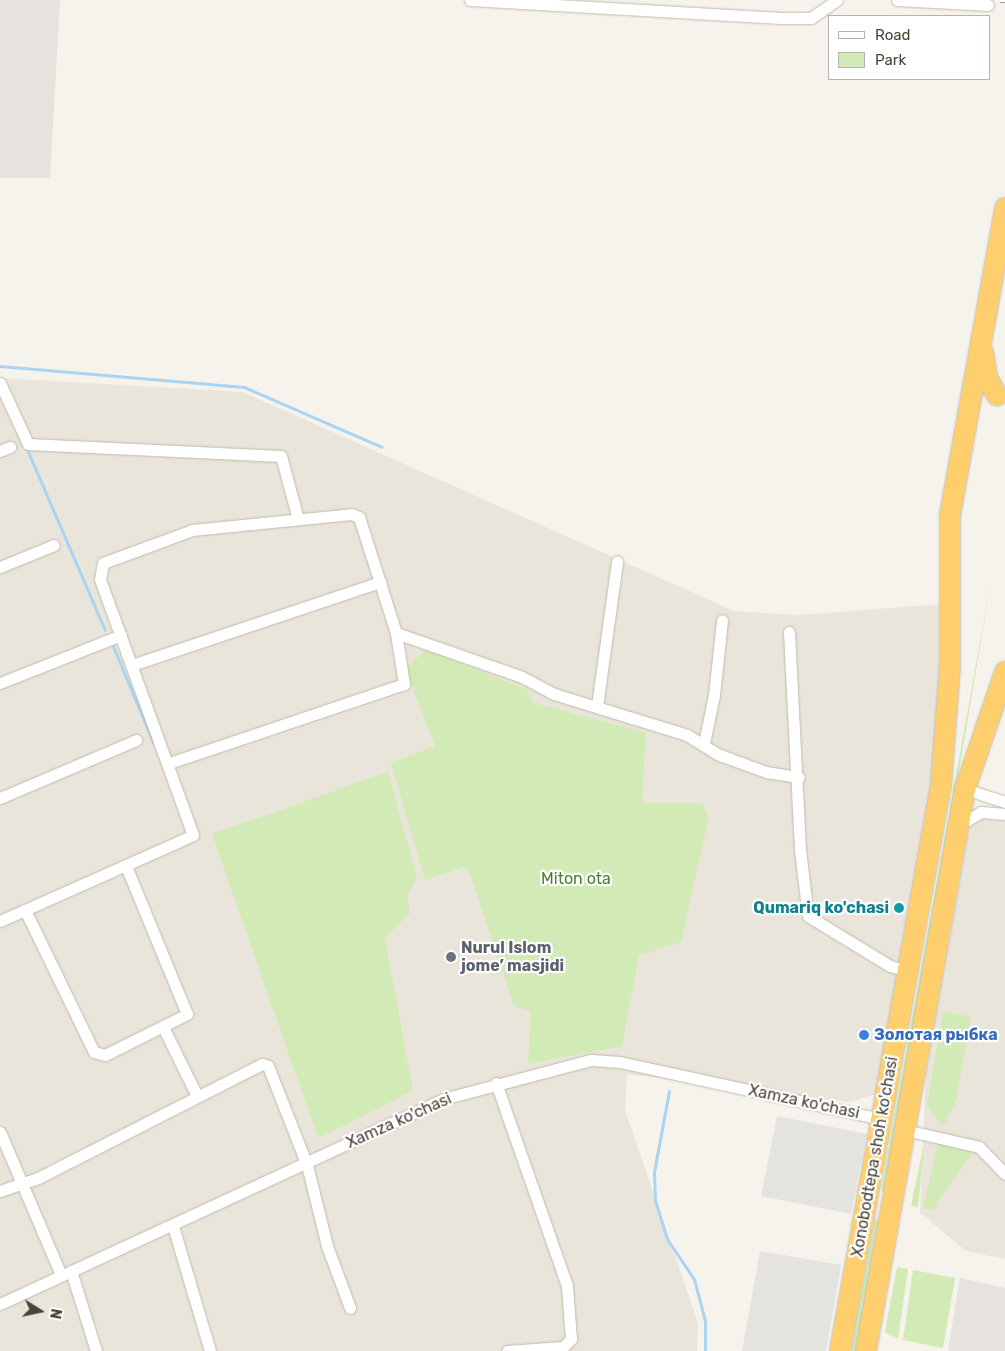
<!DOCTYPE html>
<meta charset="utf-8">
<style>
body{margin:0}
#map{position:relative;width:1005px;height:1351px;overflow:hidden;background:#f6f3ec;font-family:Rubik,sans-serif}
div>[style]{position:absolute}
.residential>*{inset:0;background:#eae5da}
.industrial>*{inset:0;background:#e6e2dd}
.green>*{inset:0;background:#d2eab5}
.parking>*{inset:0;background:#e5e3e0}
.stream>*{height:3px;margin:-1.5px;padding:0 1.5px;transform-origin:1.5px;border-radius:1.5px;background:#a9d4f2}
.roads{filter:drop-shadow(0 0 1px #c2bbae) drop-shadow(0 0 1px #c2bbae)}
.street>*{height:11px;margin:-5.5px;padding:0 5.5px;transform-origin:5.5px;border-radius:5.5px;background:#fff}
.highway>*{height:20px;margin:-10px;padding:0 10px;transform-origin:10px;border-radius:10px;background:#ffcf6e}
.rail>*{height:5px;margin-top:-2.5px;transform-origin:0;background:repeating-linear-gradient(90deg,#fff 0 9px,#9a9a9a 0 18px);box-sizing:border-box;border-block:1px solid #9a9a9a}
.dots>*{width:14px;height:14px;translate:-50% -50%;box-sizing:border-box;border:2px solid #fff;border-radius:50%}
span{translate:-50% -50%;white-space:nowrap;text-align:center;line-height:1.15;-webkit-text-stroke:4.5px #fff;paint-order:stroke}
.park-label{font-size:16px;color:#4a7f2a}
.culture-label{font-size:16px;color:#0d838f;font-weight:700}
.right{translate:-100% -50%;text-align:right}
.worship-label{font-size:16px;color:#5b616d;font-weight:700}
.left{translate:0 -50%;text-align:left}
.shop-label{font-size:16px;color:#366cbe;font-weight:700}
.street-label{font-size:16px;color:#4b4439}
.legend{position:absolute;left:828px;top:15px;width:162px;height:65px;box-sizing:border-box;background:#fff;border:1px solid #b7b4b0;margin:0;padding:6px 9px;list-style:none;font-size:15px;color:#4b4439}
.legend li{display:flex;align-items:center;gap:10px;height:25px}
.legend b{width:25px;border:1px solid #b7b4b0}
.north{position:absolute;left:15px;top:1286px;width:50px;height:50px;-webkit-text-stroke:4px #fff;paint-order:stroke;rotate:100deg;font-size:14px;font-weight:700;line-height:20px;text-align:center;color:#4b4439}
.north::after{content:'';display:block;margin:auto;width:18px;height:22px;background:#4b4439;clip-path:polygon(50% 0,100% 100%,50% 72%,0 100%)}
</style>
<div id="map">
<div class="residential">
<i style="clip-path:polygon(0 378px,243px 392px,734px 611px,798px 615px,943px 604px,943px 678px,931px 788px,876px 1094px,850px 1102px,627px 1074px,625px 1110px,698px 1323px,697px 1351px,0 1351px)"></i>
<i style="clip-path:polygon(984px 815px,1005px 819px,1005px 1259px,966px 1251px,920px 1213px,926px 1071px,970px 825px)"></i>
</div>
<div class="industrial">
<i style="clip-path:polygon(0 0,60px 0,50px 178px,0 178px)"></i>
<i style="clip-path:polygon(960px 1278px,1005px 1288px,1005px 1351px,948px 1351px)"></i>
</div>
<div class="green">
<i style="clip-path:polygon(992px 576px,888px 1191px,884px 1192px,881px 1189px)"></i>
<i style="clip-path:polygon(426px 650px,526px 689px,534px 703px,646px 733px,642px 803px,702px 803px,709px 817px,681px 942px,639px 956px,622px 1046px,528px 1064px,531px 1012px,514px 1006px,467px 866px,425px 880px,391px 763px,435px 746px,405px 668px)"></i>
<i style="clip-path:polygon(388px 772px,417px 877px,407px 896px,410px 913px,385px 938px,413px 1091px,318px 1138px,212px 834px)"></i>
<i style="clip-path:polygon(943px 1011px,971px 1017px,956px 1101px,943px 1127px,927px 1104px)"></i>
<i style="clip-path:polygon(938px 1143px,973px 1152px,937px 1202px,936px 1211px,923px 1208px)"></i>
<i style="clip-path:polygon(923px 1148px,924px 1151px,918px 1207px,911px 1206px)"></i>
<i style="clip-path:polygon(875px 1219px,883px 1221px,859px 1351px,851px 1351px)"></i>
<i style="clip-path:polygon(897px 1267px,908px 1269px,898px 1339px,885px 1332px)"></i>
<i style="clip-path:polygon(913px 1270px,955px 1278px,943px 1348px,903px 1340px)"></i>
</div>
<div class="parking">
<i style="clip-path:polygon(777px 1116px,867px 1134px,851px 1214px,761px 1196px)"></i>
<i style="clip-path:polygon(760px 1251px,841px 1265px,826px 1351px,742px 1351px)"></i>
</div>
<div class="stream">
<i style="left:0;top:366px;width:245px;rotate:4.9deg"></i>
<i style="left:244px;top:387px;width:150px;rotate:23.5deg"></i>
<i style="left:26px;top:447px;width:199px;rotate:66.7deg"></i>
<i style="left:112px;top:644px;width:108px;rotate:67.2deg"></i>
<i style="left:669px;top:1091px;width:82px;rotate:100.5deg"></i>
<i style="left:654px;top:1172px;width:28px;rotate:88deg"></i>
<i style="left:655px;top:1200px;width:41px;rotate:72.9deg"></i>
<i style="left:667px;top:1239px;width:48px;rotate:56deg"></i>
<i style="left:694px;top:1279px;width:43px;rotate:75.3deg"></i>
<i style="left:705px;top:1321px;width:30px;rotate:90deg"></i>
</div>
<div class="roads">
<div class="street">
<i style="left:470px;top:0;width:316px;rotate:3.3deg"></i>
<i style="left:785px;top:18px;width:26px"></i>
<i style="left:811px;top:18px;width:32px;rotate:-35deg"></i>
<i style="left:897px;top:0;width:91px;rotate:3.1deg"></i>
<i style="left:0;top:383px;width:67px;rotate:65.3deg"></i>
<i style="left:28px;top:444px;width:253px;rotate:2.7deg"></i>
<i style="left:281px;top:456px;width:65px;rotate:74.9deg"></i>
<i style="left:0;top:451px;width:11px;rotate:-22deg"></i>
<i style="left:0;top:567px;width:58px;rotate:-22.2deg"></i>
<i style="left:789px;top:632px;width:218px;rotate:87.1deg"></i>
<i style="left:800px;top:850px;width:66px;rotate:83.1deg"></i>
<i style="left:808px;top:916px;width:96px;rotate:31.4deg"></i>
<i style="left:890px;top:966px;width:19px;rotate:16deg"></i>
<i style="left:396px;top:633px;width:133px;rotate:19.2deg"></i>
<i style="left:522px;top:677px;width:36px;rotate:28deg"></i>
<i style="left:554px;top:694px;width:139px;rotate:17.1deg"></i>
<i style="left:687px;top:735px;width:36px;rotate:32deg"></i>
<i style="left:717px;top:754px;width:52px;rotate:20.2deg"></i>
<i style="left:766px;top:772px;width:33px;rotate:9deg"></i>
<i style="left:132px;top:665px;width:262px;rotate:-18.5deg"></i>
<i style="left:0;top:683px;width:130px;rotate:-21.6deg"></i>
<i style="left:597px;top:706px;width:146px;rotate:-82.1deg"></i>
<i style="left:704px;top:743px;width:49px;rotate:-78.2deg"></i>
<i style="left:714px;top:695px;width:75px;rotate:-83.9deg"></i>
<i style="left:965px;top:789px;width:42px;rotate:18deg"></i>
<i style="left:0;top:798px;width:148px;rotate:-23.1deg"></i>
<i style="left:961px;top:824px;width:23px;rotate:-31deg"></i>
<i style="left:981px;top:812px;width:24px;rotate:5deg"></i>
<i style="left:25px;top:910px;width:158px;rotate:64.1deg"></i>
<i style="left:94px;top:1052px;width:11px;rotate:15deg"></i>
<i style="left:105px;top:1055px;width:92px;rotate:-26.6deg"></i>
<i style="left:187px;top:1014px;width:160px;rotate:-112.4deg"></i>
<i style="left:0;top:921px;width:211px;rotate:-24deg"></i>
<i style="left:193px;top:835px;width:272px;rotate:-110deg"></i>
<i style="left:100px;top:579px;width:16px;rotate:-79deg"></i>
<i style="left:103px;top:563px;width:95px;rotate:-20.3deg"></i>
<i style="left:192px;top:530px;width:160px;rotate:-5.7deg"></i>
<i style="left:351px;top:514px;width:9px;rotate:21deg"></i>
<i style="left:359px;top:517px;width:122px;rotate:72.3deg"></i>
<i style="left:396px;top:633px;width:52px;rotate:81.1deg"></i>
<i style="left:404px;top:684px;width:248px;rotate:161.4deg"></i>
<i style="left:164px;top:1029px;width:75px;rotate:63.8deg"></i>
<i style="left:496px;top:1083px;width:215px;rotate:70.7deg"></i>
<i style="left:567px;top:1286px;width:53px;rotate:85.7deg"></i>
<i style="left:571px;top:1339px;width:11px;rotate:135deg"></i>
<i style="left:563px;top:1347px;width:56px;rotate:175.9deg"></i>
<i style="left:905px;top:1130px;width:76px;rotate:12.9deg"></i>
<i style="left:979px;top:1147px;width:37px;rotate:46deg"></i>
<i style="left:0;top:1132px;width:155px;rotate:66.9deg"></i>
<i style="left:0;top:1191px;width:40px;rotate:-18.9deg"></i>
<i style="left:38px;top:1178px;width:251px;rotate:-27deg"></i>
<i style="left:262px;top:1064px;width:6px;rotate:18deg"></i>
<i style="left:268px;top:1066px;width:106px;rotate:68.5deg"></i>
<i style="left:307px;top:1165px;width:83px;rotate:76.1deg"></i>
<i style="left:327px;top:1246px;width:66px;rotate:69.6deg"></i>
<i style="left:173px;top:1226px;width:130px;rotate:73.5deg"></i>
<i style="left:71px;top:1271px;width:84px;rotate:72.6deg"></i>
<i style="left:0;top:1304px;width:488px;rotate:-24.8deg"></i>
<i style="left:443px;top:1099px;width:153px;rotate:-14.8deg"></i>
<i style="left:591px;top:1060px;width:29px;rotate:4deg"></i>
<i style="left:620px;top:1062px;width:268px;rotate:12.3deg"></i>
</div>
<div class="highway">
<i style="left:983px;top:352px;width:26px;rotate:81deg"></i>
<i style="left:987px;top:378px;width:20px;rotate:60deg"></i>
<i style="left:840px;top:1351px;width:575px;rotate:-79.88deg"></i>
<i style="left:941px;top:785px;width:119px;rotate:-85.7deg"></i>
<i style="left:950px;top:666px;width:151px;rotate:-90deg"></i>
<i style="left:950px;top:515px;width:312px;rotate:-79.8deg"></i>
<i style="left:866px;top:1351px;width:571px;rotate:-80.01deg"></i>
<i style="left:965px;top:789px;width:124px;rotate:-71.1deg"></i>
</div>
</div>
<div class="rail">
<i style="left:1000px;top:0;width:5px"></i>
</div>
<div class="dots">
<i style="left:899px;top:908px;background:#0f9aa8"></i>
<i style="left:451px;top:957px;background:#6b7280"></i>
<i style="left:864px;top:1035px;background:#3f7fe0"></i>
</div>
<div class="park-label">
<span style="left:576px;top:879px">Miton ota</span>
</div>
<div class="culture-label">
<span class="right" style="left:889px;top:908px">Qumariq ko'chasi</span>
</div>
<div class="worship-label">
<span class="left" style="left:461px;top:957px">Nurul Islom<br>jome’ masjidi</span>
</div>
<div class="shop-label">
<span class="left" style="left:874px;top:1035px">Золотая рыбка</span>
</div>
<div class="street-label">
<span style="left:804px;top:1102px;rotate:12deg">Xamza ko'chasi</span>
<span style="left:399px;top:1121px;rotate:-24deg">Xamza ko'chasi</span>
<span style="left:875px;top:1157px;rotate:-80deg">Xonobodtepa shoh ko'chasi</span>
</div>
<ul class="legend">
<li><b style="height:6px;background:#fff"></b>Road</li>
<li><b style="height:14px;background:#d2eab5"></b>Park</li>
</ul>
<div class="north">N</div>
</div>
